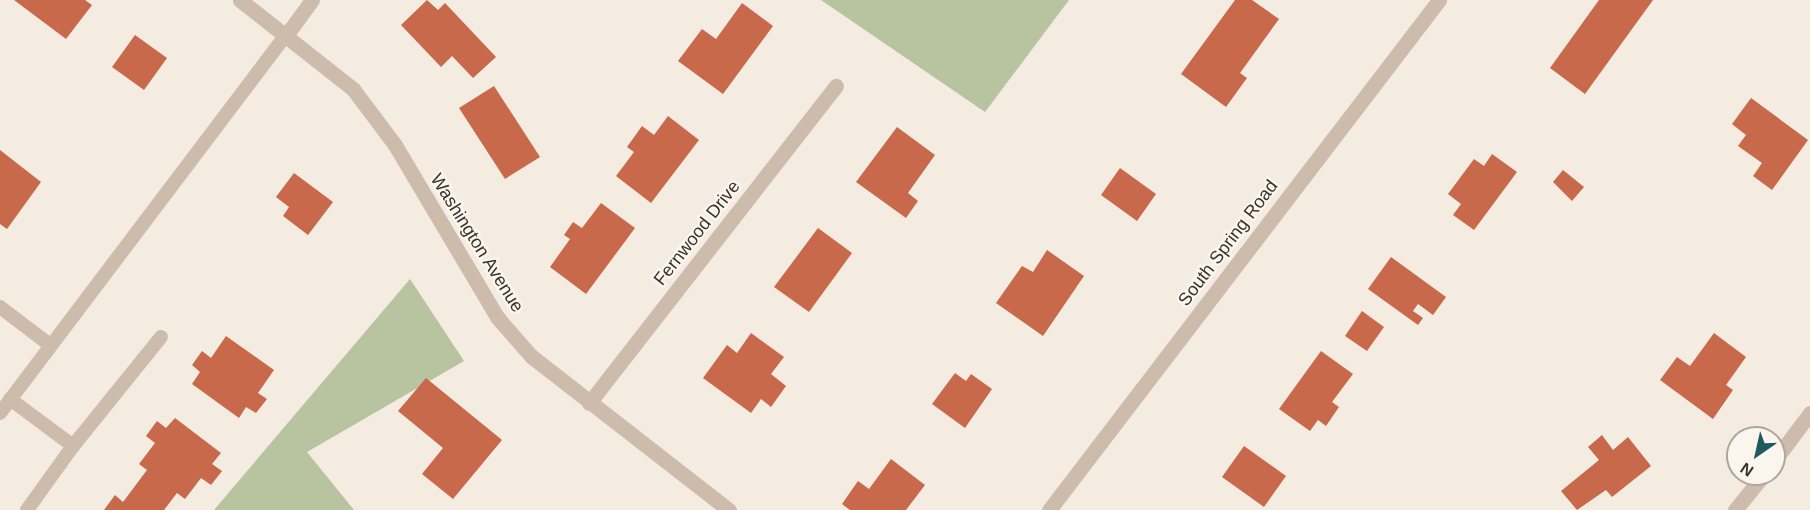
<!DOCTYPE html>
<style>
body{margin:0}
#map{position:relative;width:1810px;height:510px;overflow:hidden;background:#f4ebe1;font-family:Helvetica,sans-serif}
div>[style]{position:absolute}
.green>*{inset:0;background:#b8c4a0}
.building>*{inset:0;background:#c8694b}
.lane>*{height:14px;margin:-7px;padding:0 7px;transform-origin:7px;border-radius:7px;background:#cdbbac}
.street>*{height:15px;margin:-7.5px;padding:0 7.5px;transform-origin:7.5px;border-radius:7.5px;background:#cdbbac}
span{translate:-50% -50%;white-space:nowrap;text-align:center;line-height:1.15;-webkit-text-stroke:5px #fbf5ee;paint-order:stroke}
.street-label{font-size:18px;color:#3b302b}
.north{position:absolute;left:1726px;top:426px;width:60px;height:60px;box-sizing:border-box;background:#fbf5ee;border:2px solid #aea6a0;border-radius:50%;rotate:214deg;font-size:16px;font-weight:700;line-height:24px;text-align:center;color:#3b302b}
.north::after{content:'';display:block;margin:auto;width:21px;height:27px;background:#1f5a5e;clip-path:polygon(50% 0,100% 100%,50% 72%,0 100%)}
</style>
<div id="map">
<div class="green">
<i style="clip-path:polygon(821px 0,1069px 0,985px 112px)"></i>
<i style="clip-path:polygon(410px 279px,464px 361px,307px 452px,354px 510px,214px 510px)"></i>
</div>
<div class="building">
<i style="clip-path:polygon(14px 0,85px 0,92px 5px,66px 39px)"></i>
<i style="clip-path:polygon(427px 0,438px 10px,445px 3px,496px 57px,473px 78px,452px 56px,441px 67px,401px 25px)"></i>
<i style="clip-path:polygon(1235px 0,1252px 0,1279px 19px,1240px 73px,1247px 78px,1226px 107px,1181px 74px)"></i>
<i style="clip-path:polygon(1599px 0,1653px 0,1585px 94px,1550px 68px)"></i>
<i style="clip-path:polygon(742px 3px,773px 26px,723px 94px,678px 61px,702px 29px,716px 39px)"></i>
<i style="clip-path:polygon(135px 35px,167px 58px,144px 90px,112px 67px)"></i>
<i style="clip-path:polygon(494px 86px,540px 157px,505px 179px,459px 108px)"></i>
<i style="clip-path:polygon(1751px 98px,1808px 140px,1772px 190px,1753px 176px,1762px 163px,1738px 146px,1746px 135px,1732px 124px)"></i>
<i style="clip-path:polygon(668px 116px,699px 140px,651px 203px,616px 176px,634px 152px,627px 147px,642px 126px,654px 135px)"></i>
<i style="clip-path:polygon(897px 127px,935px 155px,908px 193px,918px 201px,906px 218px,856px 182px)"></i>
<i style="clip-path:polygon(0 150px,41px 182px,7px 229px,0 224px)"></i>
<i style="clip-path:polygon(1492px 154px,1517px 172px,1474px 230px,1453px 215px,1461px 204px,1448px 194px,1474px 159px,1484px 166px)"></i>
<i style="clip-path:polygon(1120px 168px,1156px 194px,1137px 221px,1101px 195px)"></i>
<i style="clip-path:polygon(1563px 170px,1584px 187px,1572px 201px,1553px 182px)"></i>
<i style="clip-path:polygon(294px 173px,333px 202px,308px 235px,283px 216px,289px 207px,276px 197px)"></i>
<i style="clip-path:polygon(601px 203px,635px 228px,586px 294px,550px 267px,570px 239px,564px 235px,573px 222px,582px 228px)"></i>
<i style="clip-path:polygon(818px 228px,852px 253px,809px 312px,774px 287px)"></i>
<i style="clip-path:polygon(1047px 250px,1084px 276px,1043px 336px,996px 303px,1022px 266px,1033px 272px)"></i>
<i style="clip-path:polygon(1391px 257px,1446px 297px,1433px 315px,1418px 304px,1413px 311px,1423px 318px,1418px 325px,1368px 289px)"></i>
<i style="clip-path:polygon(1362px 311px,1384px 327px,1367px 351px,1345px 336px)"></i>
<i style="clip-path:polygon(751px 333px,784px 357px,771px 374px,786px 386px,771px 407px,761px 399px,751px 413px,703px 378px,727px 345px,737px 353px)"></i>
<i style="clip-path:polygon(1714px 333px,1746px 357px,1726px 385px,1733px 390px,1713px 419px,1660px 380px,1677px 357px,1690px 366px)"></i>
<i style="clip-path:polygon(226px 336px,274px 370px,258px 393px,267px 399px,256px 413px,246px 407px,239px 418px,192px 384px,200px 372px,192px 365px,202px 351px,211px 358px)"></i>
<i style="clip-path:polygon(1321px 351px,1353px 374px,1332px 402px,1339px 407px,1326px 426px,1318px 420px,1310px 431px,1279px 409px)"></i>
<i style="clip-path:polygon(955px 373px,966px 381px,971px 374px,992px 389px,965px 428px,932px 404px)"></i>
<i style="clip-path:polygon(426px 378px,502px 440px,453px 499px,422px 474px,443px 448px,398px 411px)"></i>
<i style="clip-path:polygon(175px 418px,221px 453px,212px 464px,222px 471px,211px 485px,201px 478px,185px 499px,177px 493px,164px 510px,104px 510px,115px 495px,123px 502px,147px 470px,139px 464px,155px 443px,146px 436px,157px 421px,166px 428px)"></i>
<i style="clip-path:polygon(1602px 435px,1613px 450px,1628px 437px,1651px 466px,1612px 497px,1606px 490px,1577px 510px,1561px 491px,1599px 460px,1588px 447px)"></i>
<i style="clip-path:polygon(1244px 446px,1286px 476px,1264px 507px,1222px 477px)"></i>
<i style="clip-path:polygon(891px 459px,925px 485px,906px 510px,850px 510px,842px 504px,858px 481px,869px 489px)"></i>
</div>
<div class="lane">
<i style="left:0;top:307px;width:63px;rotate:37.2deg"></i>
<i style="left:10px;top:399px;width:79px;rotate:36.7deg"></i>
<i style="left:73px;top:446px;width:79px;rotate:125.7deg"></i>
<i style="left:0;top:413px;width:475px;rotate:-52.9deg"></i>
<i style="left:73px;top:446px;width:140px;rotate:-51.1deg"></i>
</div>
<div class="street">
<i style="left:240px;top:0;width:144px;rotate:38.2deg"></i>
<i style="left:353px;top:89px;width:70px;rotate:53.1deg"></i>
<i style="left:395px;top:145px;width:200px;rotate:59.3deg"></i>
<i style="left:497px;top:317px;width:52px;rotate:48.9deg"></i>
<i style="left:531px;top:356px;width:251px;rotate:37.9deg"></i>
<i style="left:287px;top:34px;width:42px;rotate:-53.7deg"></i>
<i style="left:589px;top:403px;width:402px;rotate:-52.1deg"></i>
<i style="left:1774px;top:461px;width:60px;rotate:-53.1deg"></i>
<i style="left:1049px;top:510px;width:642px;rotate:-52.59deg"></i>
<i style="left:1735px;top:510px;width:46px;rotate:-51.1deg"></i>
</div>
<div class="street-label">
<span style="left:697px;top:233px;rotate:-52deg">Fernwood Drive</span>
<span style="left:477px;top:243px;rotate:58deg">Washington Avenue</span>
<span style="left:1228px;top:243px;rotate:-53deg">South Spring Road</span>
</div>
<div class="north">N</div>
</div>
